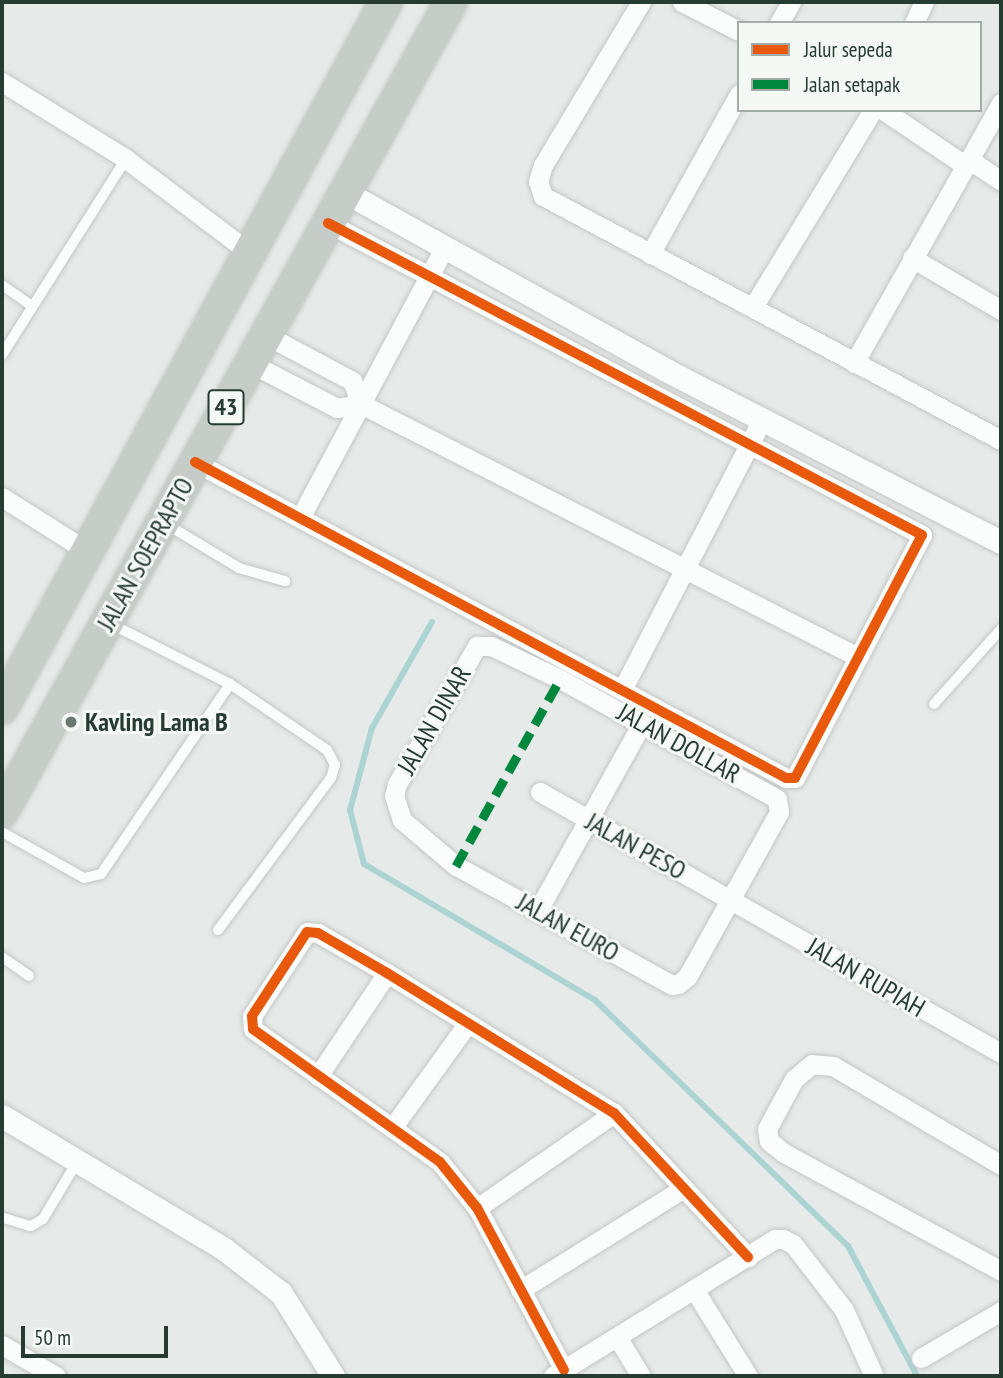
<!DOCTYPE html>
<style>
body{margin:0}
#map{position:relative;width:1003px;height:1378px;overflow:hidden;background:#e6eae8;font-family:"PT Sans Narrow",sans-serif}
div>[style]{position:absolute}
.stream>*{height:6px;margin:-3px;padding:0 3px;transform-origin:3px;border-radius:3px;background:#acd4d2}
.roads{filter:drop-shadow(0 0 2px #c3c7c5) drop-shadow(0 0 2px #c3c7c5)}
.service>*{height:10px;margin:-5px;padding:0 5px;transform-origin:5px;border-radius:5px;background:#fbfcfc}
.minor>*{height:19px;margin:-9.5px;padding:0 9.5px;transform-origin:9.5px;border-radius:9.5px;background:#fbfcfc}
.tertiary>*{height:23px;margin:-11.5px;padding:0 11.5px;transform-origin:11.5px;border-radius:11.5px;background:#fbfcfc}
.trunk>*{height:32px;margin:-16px;padding:0 16px;transform-origin:16px;border-radius:16px;background:#c6ccc8}
.quiet>*{height:9px;margin-top:-4.5px;transform-origin:0;background:repeating-linear-gradient(90deg,#00873e 0 18px,transparent 0 27px)}
.cycleway>*{height:10px;margin:-5px;padding:0 5px;transform-origin:5px;border-radius:5px;background:#e8590c}
.dots>*{width:19px;height:19px;translate:-50% -50%;box-sizing:border-box;border:4px solid #f4f9f5;border-radius:50%}
span{translate:-50% -50%;white-space:nowrap;text-align:center;line-height:1.15;-webkit-text-stroke:6px #f4f9f5;paint-order:stroke}
.shield-label span{padding:2px 5px;background:#f4f9f5;border:2px solid;border-radius:5px;-webkit-text-stroke-width:0}
.shield-label{font-size:24px;color:#263b31;font-weight:700}
.street-label{font-size:26px;color:#263b31}
.poi-label{font-size:26px;color:#263b31;font-weight:700}
.left{translate:0 -50%;text-align:left}
.frame{position:absolute;inset:0;border:4px solid #263b31;pointer-events:none}
.legend{position:absolute;left:737px;top:21px;width:245px;height:91px;box-sizing:border-box;background:#f4f9f5;border:2px solid #a2ada7;margin:0;padding:9px 12px;list-style:none;font-size:21px;color:#263b31}
.legend li{display:flex;align-items:center;gap:14px;height:35px}
.legend b{width:35px;border:2px solid #a2ada7}
.scale{position:absolute;left:21px;top:1326px;width:147px;height:32px;box-sizing:border-box;border:4px solid #263b31;border-top:0;padding-left:9px;font-size:21px;line-height:24px;white-space:nowrap;color:#263b31;-webkit-text-stroke:5px #f4f9f5;paint-order:stroke}
</style>
<div id="map">
<div class="stream">
<i style="left:432px;top:622px;width:122px;rotate:119.5deg"></i>
<i style="left:372px;top:728px;width:85px;rotate:105deg"></i>
<i style="left:350px;top:810px;width:56px;rotate:75.5deg"></i>
<i style="left:364px;top:864px;width:268px;rotate:30.5deg"></i>
<i style="left:595px;top:1000px;width:353px;rotate:44.2deg"></i>
<i style="left:848px;top:1246px;width:147px;rotate:62deg"></i>
</div>
<div class="roads">
<div class="service">
<i style="left:2px;top:285px;width:37px;rotate:35deg"></i>
<i style="left:2px;top:355px;width:232px;rotate:-57.7deg"></i>
<i style="left:166px;top:524px;width:85px;rotate:31.1deg"></i>
<i style="left:239px;top:568px;width:48px;rotate:15.8deg"></i>
<i style="left:934px;top:704px;width:101px;rotate:-48.2deg"></i>
<i style="left:2px;top:832px;width:94px;rotate:29.3deg"></i>
<i style="left:84px;top:878px;width:17px;rotate:-13deg"></i>
<i style="left:101px;top:874px;width:230px;rotate:-55.8deg"></i>
<i style="left:230px;top:684px;width:133px;rotate:-153.2deg"></i>
<i style="left:218px;top:930px;width:189px;rotate:-53.4deg"></i>
<i style="left:331px;top:778px;width:14px;rotate:-73deg"></i>
<i style="left:335px;top:765px;width:17px;rotate:-118deg"></i>
<i style="left:327px;top:750px;width:117px;rotate:-145.8deg"></i>
<i style="left:2px;top:957px;width:33px;rotate:35deg"></i>
<i style="left:4px;top:1218px;width:28px;rotate:17deg"></i>
<i style="left:31px;top:1226px;width:14px;rotate:-30deg"></i>
<i style="left:43px;top:1219px;width:66px;rotate:-59.2deg"></i>
</div>
<div class="minor">
<i style="left:641px;top:2px;width:190px;rotate:121deg"></i>
<i style="left:543px;top:165px;width:17px;rotate:107deg"></i>
<i style="left:538px;top:181px;width:16px;rotate:72deg"></i>
<i style="left:543px;top:196px;width:519px;rotate:28.05deg"></i>
<i style="left:682px;top:2px;width:64px;rotate:27deg"></i>
<i style="left:779px;top:23px;width:24px;rotate:-60deg"></i>
<i style="left:914px;top:23px;width:23px;rotate:-65deg"></i>
<i style="left:2px;top:82px;width:146px;rotate:31.8deg"></i>
<i style="left:126px;top:159px;width:154px;rotate:37.1deg"></i>
<i style="left:883px;top:110px;width:100px;rotate:34deg"></i>
<i style="left:970px;top:160px;width:37px;rotate:34deg"></i>
<i style="left:650px;top:254px;width:183px;rotate:-60.9deg"></i>
<i style="left:912px;top:258px;width:103px;rotate:30.3deg"></i>
<i style="left:753px;top:307px;width:231px;rotate:-58.7deg"></i>
<i style="left:266px;top:335px;width:98px;rotate:28.1deg"></i>
<i style="left:352px;top:381px;width:25px;rotate:69deg"></i>
<i style="left:250px;top:363px;width:98px;rotate:27.3deg"></i>
<i style="left:337px;top:408px;width:24px;rotate:-9deg"></i>
<i style="left:361px;top:404px;width:558px;rotate:26.98deg"></i>
<i style="left:854px;top:363px;width:299px;rotate:-60.5deg"></i>
<i style="left:195px;top:462px;width:670px;rotate:28.13deg"></i>
<i style="left:786px;top:778px;width:9px"></i>
<i style="left:795px;top:778px;width:274px;rotate:-62.4deg"></i>
<i style="left:922px;top:535px;width:671px;rotate:-152.29deg"></i>
<i style="left:2px;top:497px;width:101px;rotate:32.4deg"></i>
<i style="left:300px;top:518px;width:307px;rotate:-61.9deg"></i>
<i style="left:477px;top:646px;width:14px"></i>
<i style="left:491px;top:646px;width:76px;rotate:25.6deg"></i>
<i style="left:560px;top:679px;width:248px;rotate:28.9deg"></i>
<i style="left:777px;top:799px;width:13px;rotate:81deg"></i>
<i style="left:779px;top:812px;width:189px;rotate:119.1deg"></i>
<i style="left:687px;top:977px;width:11px;rotate:142deg"></i>
<i style="left:678px;top:984px;width:6px;rotate:171deg"></i>
<i style="left:672px;top:985px;width:247px;rotate:-151.1deg"></i>
<i style="left:456px;top:866px;width:71px;rotate:-139.6deg"></i>
<i style="left:402px;top:820px;width:25px;rotate:-108deg"></i>
<i style="left:394px;top:796px;width:12px;rotate:-76deg"></i>
<i style="left:397px;top:784px;width:160px;rotate:-59.9deg"></i>
<i style="left:622px;top:690px;width:306px;rotate:-62.6deg"></i>
<i style="left:540px;top:792px;width:530px;rotate:29.52deg"></i>
<i style="left:538px;top:910px;width:214px;rotate:-60.9deg"></i>
<i style="left:318px;top:1076px;width:124px;rotate:-56.2deg"></i>
<i style="left:392px;top:1128px;width:130px;rotate:-54.1deg"></i>
<i style="left:1001px;top:1165px;width:195px;rotate:-149.5deg"></i>
<i style="left:833px;top:1066px;width:21px;rotate:-175deg"></i>
<i style="left:812px;top:1064px;width:23px;rotate:140deg"></i>
<i style="left:794px;top:1079px;width:57px;rotate:118.4deg"></i>
<i style="left:767px;top:1129px;width:12px;rotate:81deg"></i>
<i style="left:769px;top:1141px;width:19px;rotate:39deg"></i>
<i style="left:784px;top:1153px;width:247px;rotate:28.5deg"></i>
<i style="left:477px;top:1208px;width:167px;rotate:-34.7deg"></i>
<i style="left:520px;top:1290px;width:193px;rotate:-31.9deg"></i>
<i style="left:695px;top:1291px;width:100px;rotate:58.1deg"></i>
<i style="left:619px;top:1340px;width:42px;rotate:58.6deg"></i>
<i style="left:2px;top:1345px;width:62px;rotate:29.9deg"></i>
<i style="left:921px;top:1358px;width:93px;rotate:-30.4deg"></i>
<i style="left:564px;top:1370px;width:184px;rotate:-118.2deg"></i>
<i style="left:477px;top:1208px;width:59px;rotate:-128.8deg"></i>
<i style="left:440px;top:1162px;width:229px;rotate:-144.6deg"></i>
<i style="left:253px;top:1029px;width:13px;rotate:-94deg"></i>
<i style="left:252px;top:1016px;width:100px;rotate:-56.8deg"></i>
<i style="left:307px;top:932px;width:11px;rotate:5deg"></i>
<i style="left:318px;top:933px;width:80px;rotate:30.1deg"></i>
<i style="left:387px;top:973px;width:267px;rotate:31.7deg"></i>
<i style="left:614px;top:1113px;width:197px;rotate:47.1deg"></i>
<i style="left:553px;top:1376px;width:261px;rotate:-31.7deg"></i>
<i style="left:775px;top:1239px;width:8px"></i>
<i style="left:783px;top:1239px;width:11px;rotate:27deg"></i>
<i style="left:793px;top:1244px;width:83px;rotate:52.3deg"></i>
<i style="left:844px;top:1310px;width:72px;rotate:65.6deg"></i>
</div>
<div class="tertiary">
<i style="left:345px;top:192px;width:367px;rotate:29deg"></i>
<i style="left:666px;top:370px;width:377px;rotate:27.2deg"></i>
<i style="left:2px;top:1116px;width:259px;rotate:30.9deg"></i>
<i style="left:224px;top:1249px;width:72px;rotate:37.7deg"></i>
<i style="left:281px;top:1293px;width:98px;rotate:57.9deg"></i>
</div>
<div class="trunk">
<i style="left:2px;top:708px;width:804px;rotate:-61.46deg"></i>
<i style="left:2px;top:812px;width:926px;rotate:-61deg"></i>
</div>
</div>
<div class="quiet">
<i style="left:456px;top:866px;width:214px;rotate:-60.9deg"></i>
</div>
<div class="cycleway">
<i style="left:195px;top:462px;width:670px;rotate:28.13deg"></i>
<i style="left:786px;top:778px;width:9px"></i>
<i style="left:795px;top:778px;width:274px;rotate:-62.4deg"></i>
<i style="left:922px;top:535px;width:671px;rotate:-152.29deg"></i>
<i style="left:564px;top:1370px;width:184px;rotate:-118.2deg"></i>
<i style="left:477px;top:1208px;width:59px;rotate:-128.8deg"></i>
<i style="left:440px;top:1162px;width:229px;rotate:-144.6deg"></i>
<i style="left:253px;top:1029px;width:13px;rotate:-94deg"></i>
<i style="left:252px;top:1016px;width:100px;rotate:-56.8deg"></i>
<i style="left:307px;top:932px;width:11px;rotate:5deg"></i>
<i style="left:318px;top:933px;width:80px;rotate:30.1deg"></i>
<i style="left:387px;top:973px;width:267px;rotate:31.7deg"></i>
<i style="left:614px;top:1113px;width:197px;rotate:47.1deg"></i>
</div>
<div class="dots">
<i style="left:71px;top:722px;background:#697871"></i>
</div>
<div class="shield-label">
<span style="left:226px;top:407px">43</span>
</div>
<div class="street-label">
<span style="left:145px;top:554px;rotate:-61deg">JALAN SOEPRAPTO</span>
<span style="left:434px;top:720px;rotate:-60deg">JALAN DINAR</span>
<span style="left:679px;top:743px;rotate:29deg">JALAN DOLLAR</span>
<span style="left:636px;top:846px;rotate:29deg">JALAN PESO</span>
<span style="left:568px;top:927px;rotate:29deg">JALAN EURO</span>
<span style="left:866px;top:977px;rotate:30deg">JALAN RUPIAH</span>
</div>
<div class="poi-label">
<span class="left" style="left:85px;top:722px">Kavling Lama B</span>
</div>
<div class="frame"></div>
<ul class="legend">
<li><b style="height:9px;background:#e8590c"></b>Jalur sepeda</li>
<li><b style="height:9px;background:#00873e"></b>Jalan setapak</li>
</ul>
<div class="scale">50 m</div>
</div>
